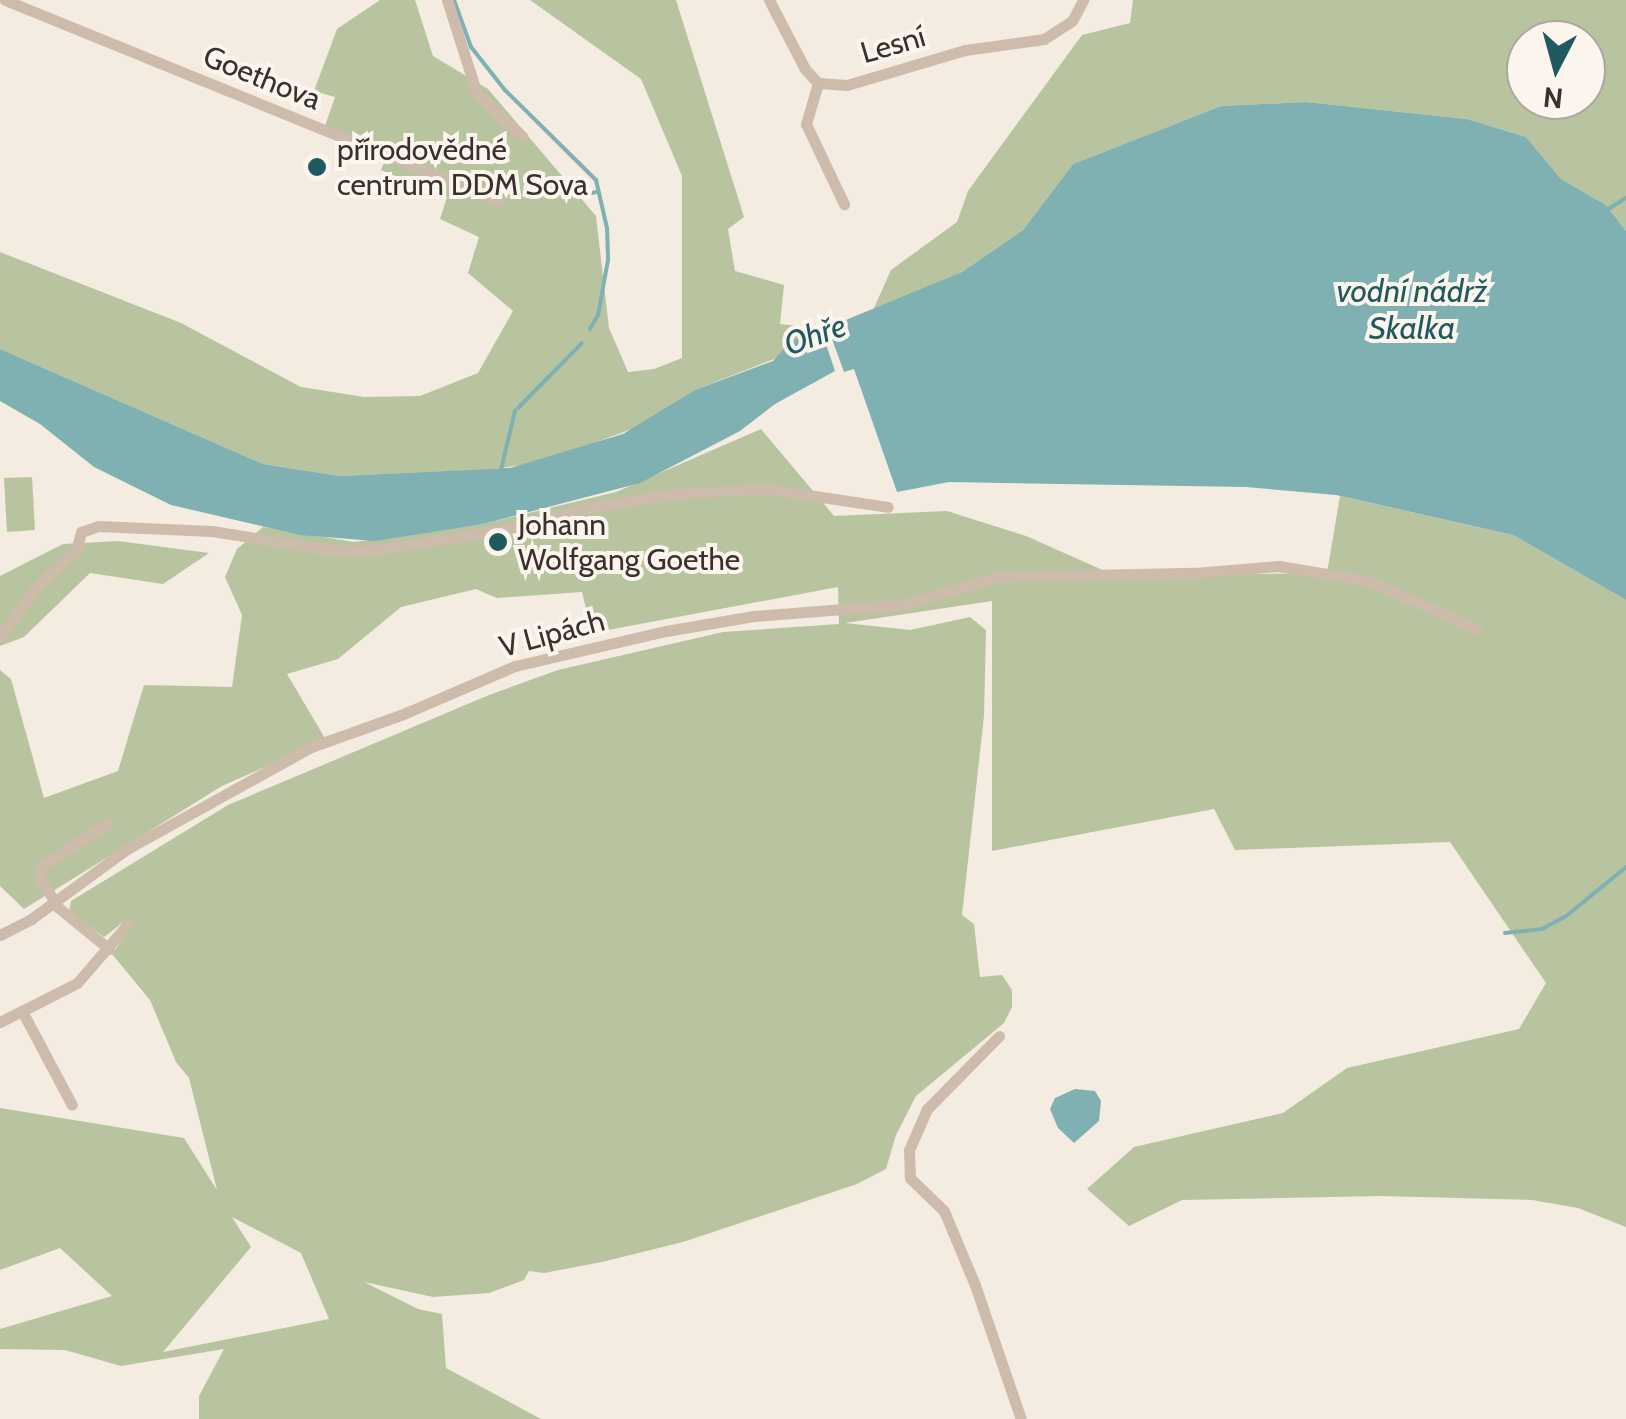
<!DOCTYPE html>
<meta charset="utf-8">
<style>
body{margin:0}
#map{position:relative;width:1626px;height:1419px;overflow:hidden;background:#f4ebe1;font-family:Cabin,sans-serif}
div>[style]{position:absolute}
.green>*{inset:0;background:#b8c4a0}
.water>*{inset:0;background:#7fb0b2}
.stream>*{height:4px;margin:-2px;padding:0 2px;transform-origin:2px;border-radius:2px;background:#7fb0b2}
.street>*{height:11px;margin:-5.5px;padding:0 5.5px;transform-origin:5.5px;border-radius:5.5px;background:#cdbbac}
.dots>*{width:28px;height:28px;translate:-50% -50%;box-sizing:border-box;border:5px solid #fbf5ee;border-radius:50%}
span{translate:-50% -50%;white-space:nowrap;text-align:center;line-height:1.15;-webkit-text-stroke:8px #fbf5ee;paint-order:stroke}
.street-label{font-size:30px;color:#3b302b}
.poi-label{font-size:30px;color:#3b302b}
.left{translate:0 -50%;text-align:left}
.water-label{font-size:32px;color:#1f5a5e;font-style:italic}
.north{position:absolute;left:1506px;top:20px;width:100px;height:100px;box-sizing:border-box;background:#fbf5ee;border:2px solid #aea6a0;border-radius:50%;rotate:186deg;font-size:28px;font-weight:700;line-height:40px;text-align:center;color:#3b302b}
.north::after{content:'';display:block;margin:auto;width:35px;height:45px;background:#1f5a5e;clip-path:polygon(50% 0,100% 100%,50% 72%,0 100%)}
</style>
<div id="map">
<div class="green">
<i style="clip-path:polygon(380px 0,415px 0,433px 56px,488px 89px,596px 216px,609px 328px,628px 372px,654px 369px,682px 358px,682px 176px,641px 79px,530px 0,676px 0,744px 217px,728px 229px,735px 271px,784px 285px,780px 324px,808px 327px,809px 332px,790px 342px,779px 357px,695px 390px,645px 424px,546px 461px,495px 469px,340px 476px,263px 464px,0 349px,0 252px,181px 323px,301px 387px,364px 397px,420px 396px,478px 373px,513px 311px,468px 273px,479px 237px,440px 219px,447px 197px,381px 170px,388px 153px,325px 126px,335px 97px,314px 91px,337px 29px)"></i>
<i style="clip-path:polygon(evenodd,1133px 0,1626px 0,1626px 231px,1606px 205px,1561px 179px,1526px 137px,1467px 119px,1306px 102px,1221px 106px,1073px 164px,1023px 230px,962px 272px,873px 310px,891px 270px,957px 222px,968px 191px,1082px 35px,1130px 23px,1133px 0,1526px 40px,1586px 40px,1586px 100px,1526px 100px,1526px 40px)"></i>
<i style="clip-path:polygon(evenodd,761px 429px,834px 516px,947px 511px,1026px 536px,1116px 576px,1327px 573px,1340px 496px,1513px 535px,1626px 600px,1626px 1227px,1578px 1208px,1532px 1200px,1380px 1196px,1182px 1200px,1129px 1226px,1087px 1189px,1134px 1147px,1283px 1113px,1347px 1068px,1519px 1029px,1546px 983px,1450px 842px,1235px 850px,1214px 809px,992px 851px,992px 601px,845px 623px,910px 630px,970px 617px,986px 630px,984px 716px,962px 915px,974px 924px,980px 977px,1002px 975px,1012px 990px,1012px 1007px,1004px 1023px,916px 1096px,896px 1135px,886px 1169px,857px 1184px,683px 1242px,602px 1262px,544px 1273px,529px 1271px,524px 1280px,489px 1293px,433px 1297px,364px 1282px,418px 1309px,442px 1314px,446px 1368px,541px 1419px,199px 1419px,199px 1396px,224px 1349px,121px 1366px,65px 1350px,0 1349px,0 1329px,112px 1296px,60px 1248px,0 1270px,0 1108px,184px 1138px,217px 1190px,189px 1078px,176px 1062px,150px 1000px,112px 954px,133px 925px,126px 920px,104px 937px,69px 911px,71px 901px,228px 805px,489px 695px,558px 670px,723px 632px,839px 624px,838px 587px,592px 633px,582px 592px,497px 598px,476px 589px,401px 607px,338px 659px,287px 674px,326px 740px,222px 786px,24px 909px,0 886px,0 670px,11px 679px,44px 798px,118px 771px,144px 685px,232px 687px,242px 615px,225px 577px,237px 549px,263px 527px,354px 542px,483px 524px,616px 492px,761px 429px,232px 1217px,301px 1253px,329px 1319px,163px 1352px,251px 1247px,232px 1217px)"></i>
<i style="clip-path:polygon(32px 477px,35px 530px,7px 532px,4px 478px)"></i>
<i style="clip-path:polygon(118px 541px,209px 553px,163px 584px,90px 573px,24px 637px,0 646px,0 576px,63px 544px)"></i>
</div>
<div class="water">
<i style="clip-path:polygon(1306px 102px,1467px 119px,1526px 137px,1561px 179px,1606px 205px,1626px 231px,1626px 600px,1513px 535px,1336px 495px,1246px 487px,949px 482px,897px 492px,854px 369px,844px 372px,832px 339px,846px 333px,841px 322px,962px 272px,1023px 230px,1073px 164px,1221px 106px)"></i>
<i style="clip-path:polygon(809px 332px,814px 345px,825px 341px,835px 371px,775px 404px,740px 431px,640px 483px,483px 524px,375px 541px,300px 535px,171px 505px,94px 467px,40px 424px,0 401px,0 349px,263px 464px,340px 476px,510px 468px,623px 434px,695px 390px,773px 361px,790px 342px)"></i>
<i style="clip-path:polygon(1075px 1089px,1095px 1091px,1101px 1101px,1099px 1121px,1074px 1143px,1058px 1128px,1050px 1109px,1055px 1098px)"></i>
</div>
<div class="stream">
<i style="left:454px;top:0;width:50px;rotate:70.1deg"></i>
<i style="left:471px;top:47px;width:55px;rotate:51.7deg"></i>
<i style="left:505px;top:90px;width:128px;rotate:44.7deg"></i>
<i style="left:596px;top:180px;width:49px;rotate:77.1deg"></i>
<i style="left:607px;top:228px;width:32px;rotate:88deg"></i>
<i style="left:608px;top:260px;width:56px;rotate:100.3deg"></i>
<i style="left:598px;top:315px;width:16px;rotate:120deg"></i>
<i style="left:576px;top:197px;width:21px;rotate:-14deg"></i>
<i style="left:1605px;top:211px;width:25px;rotate:-32deg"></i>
<i style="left:518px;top:408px;width:91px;rotate:-45.4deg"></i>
<i style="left:501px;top:470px;width:61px;rotate:-76.7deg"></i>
<i style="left:1505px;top:933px;width:37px;rotate:-6deg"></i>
<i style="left:1542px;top:929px;width:26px;rotate:-28deg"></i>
<i style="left:1565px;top:917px;width:79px;rotate:-39.3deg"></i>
</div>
<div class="street">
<i style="left:5px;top:0;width:533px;rotate:22.14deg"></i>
<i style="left:447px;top:0;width:99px;rotate:72.3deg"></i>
<i style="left:477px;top:94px;width:62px;rotate:43deg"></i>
<i style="left:769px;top:0;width:78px;rotate:62.4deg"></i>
<i style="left:805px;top:69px;width:19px;rotate:47deg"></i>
<i style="left:818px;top:83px;width:29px;rotate:4deg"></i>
<i style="left:847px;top:85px;width:123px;rotate:-16.5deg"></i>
<i style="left:965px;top:50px;width:80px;rotate:-7.9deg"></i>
<i style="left:1044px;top:39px;width:33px;rotate:-33deg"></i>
<i style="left:1072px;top:21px;width:24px;rotate:-62deg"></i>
<i style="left:818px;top:83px;width:43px;rotate:106.3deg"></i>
<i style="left:806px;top:124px;width:89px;rotate:64.6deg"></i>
<i style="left:0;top:637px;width:59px;rotate:-53.9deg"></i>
<i style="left:35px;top:589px;width:57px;rotate:-43.6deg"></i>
<i style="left:76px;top:550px;width:19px;rotate:-74deg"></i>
<i style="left:81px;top:532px;width:18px;rotate:-19deg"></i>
<i style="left:98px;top:526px;width:114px;rotate:2.5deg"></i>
<i style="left:212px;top:531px;width:112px;rotate:9.2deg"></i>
<i style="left:323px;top:549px;width:44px;rotate:2.6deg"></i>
<i style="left:367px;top:551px;width:138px;rotate:-8.8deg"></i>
<i style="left:503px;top:530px;width:88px;rotate:-14.5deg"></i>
<i style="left:588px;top:508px;width:95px;rotate:-9.1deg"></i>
<i style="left:682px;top:493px;width:86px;rotate:-2.7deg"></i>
<i style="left:768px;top:489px;width:121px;rotate:8.5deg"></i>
<i style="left:55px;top:902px;width:27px;rotate:-123deg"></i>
<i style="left:40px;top:879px;width:13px;rotate:-86deg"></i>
<i style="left:41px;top:866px;width:80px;rotate:-32.7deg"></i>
<i style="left:54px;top:904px;width:71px;rotate:39.3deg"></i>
<i style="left:0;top:935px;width:35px;rotate:-27deg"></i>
<i style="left:31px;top:919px;width:119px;rotate:-36.1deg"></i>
<i style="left:127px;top:849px;width:210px;rotate:-29deg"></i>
<i style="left:311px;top:747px;width:96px;rotate:-19.6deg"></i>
<i style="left:401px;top:715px;width:124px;rotate:-23.3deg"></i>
<i style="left:515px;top:666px;width:155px;rotate:-13.1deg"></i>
<i style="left:666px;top:631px;width:89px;rotate:-9.7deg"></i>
<i style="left:754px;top:616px;width:152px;rotate:-4.5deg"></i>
<i style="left:906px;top:604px;width:94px;rotate:-16.7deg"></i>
<i style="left:996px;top:577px;width:199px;rotate:-1.2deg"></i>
<i style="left:1195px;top:573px;width:84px;rotate:-4.8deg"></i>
<i style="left:1279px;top:566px;width:91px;rotate:9.5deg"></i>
<i style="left:1369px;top:581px;width:118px;rotate:24deg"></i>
<i style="left:22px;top:1011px;width:62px;rotate:-27deg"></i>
<i style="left:77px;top:983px;width:78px;rotate:-49.2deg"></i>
<i style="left:0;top:1022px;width:25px;rotate:-27deg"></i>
<i style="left:22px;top:1011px;width:106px;rotate:62deg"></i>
<i style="left:999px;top:1036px;width:103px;rotate:134.6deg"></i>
<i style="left:927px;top:1109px;width:45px;rotate:113.7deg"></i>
<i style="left:909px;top:1150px;width:28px;rotate:88deg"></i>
<i style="left:910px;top:1178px;width:47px;rotate:44.1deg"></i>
<i style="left:944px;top:1211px;width:80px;rotate:67.3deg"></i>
<i style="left:975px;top:1285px;width:142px;rotate:71.1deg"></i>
</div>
<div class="dots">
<i style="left:317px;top:167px;background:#1f5a5e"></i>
<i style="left:498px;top:542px;background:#1f5a5e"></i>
</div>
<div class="street-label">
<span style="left:893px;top:45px;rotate:-16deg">Lesní</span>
<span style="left:262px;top:78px;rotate:22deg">Goethova</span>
<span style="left:552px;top:634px;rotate:-15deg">V Lipách</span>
</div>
<div class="poi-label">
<span class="left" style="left:337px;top:167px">přírodovědné<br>centrum DDM Sova</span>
<span class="left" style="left:518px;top:542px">Johann<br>Wolfgang Goethe</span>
</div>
<div class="water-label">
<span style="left:1412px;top:310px">vodní nádrž<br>Skalka</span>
<span style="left:815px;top:335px;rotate:-20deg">Ohře</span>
</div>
<div class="north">N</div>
</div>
